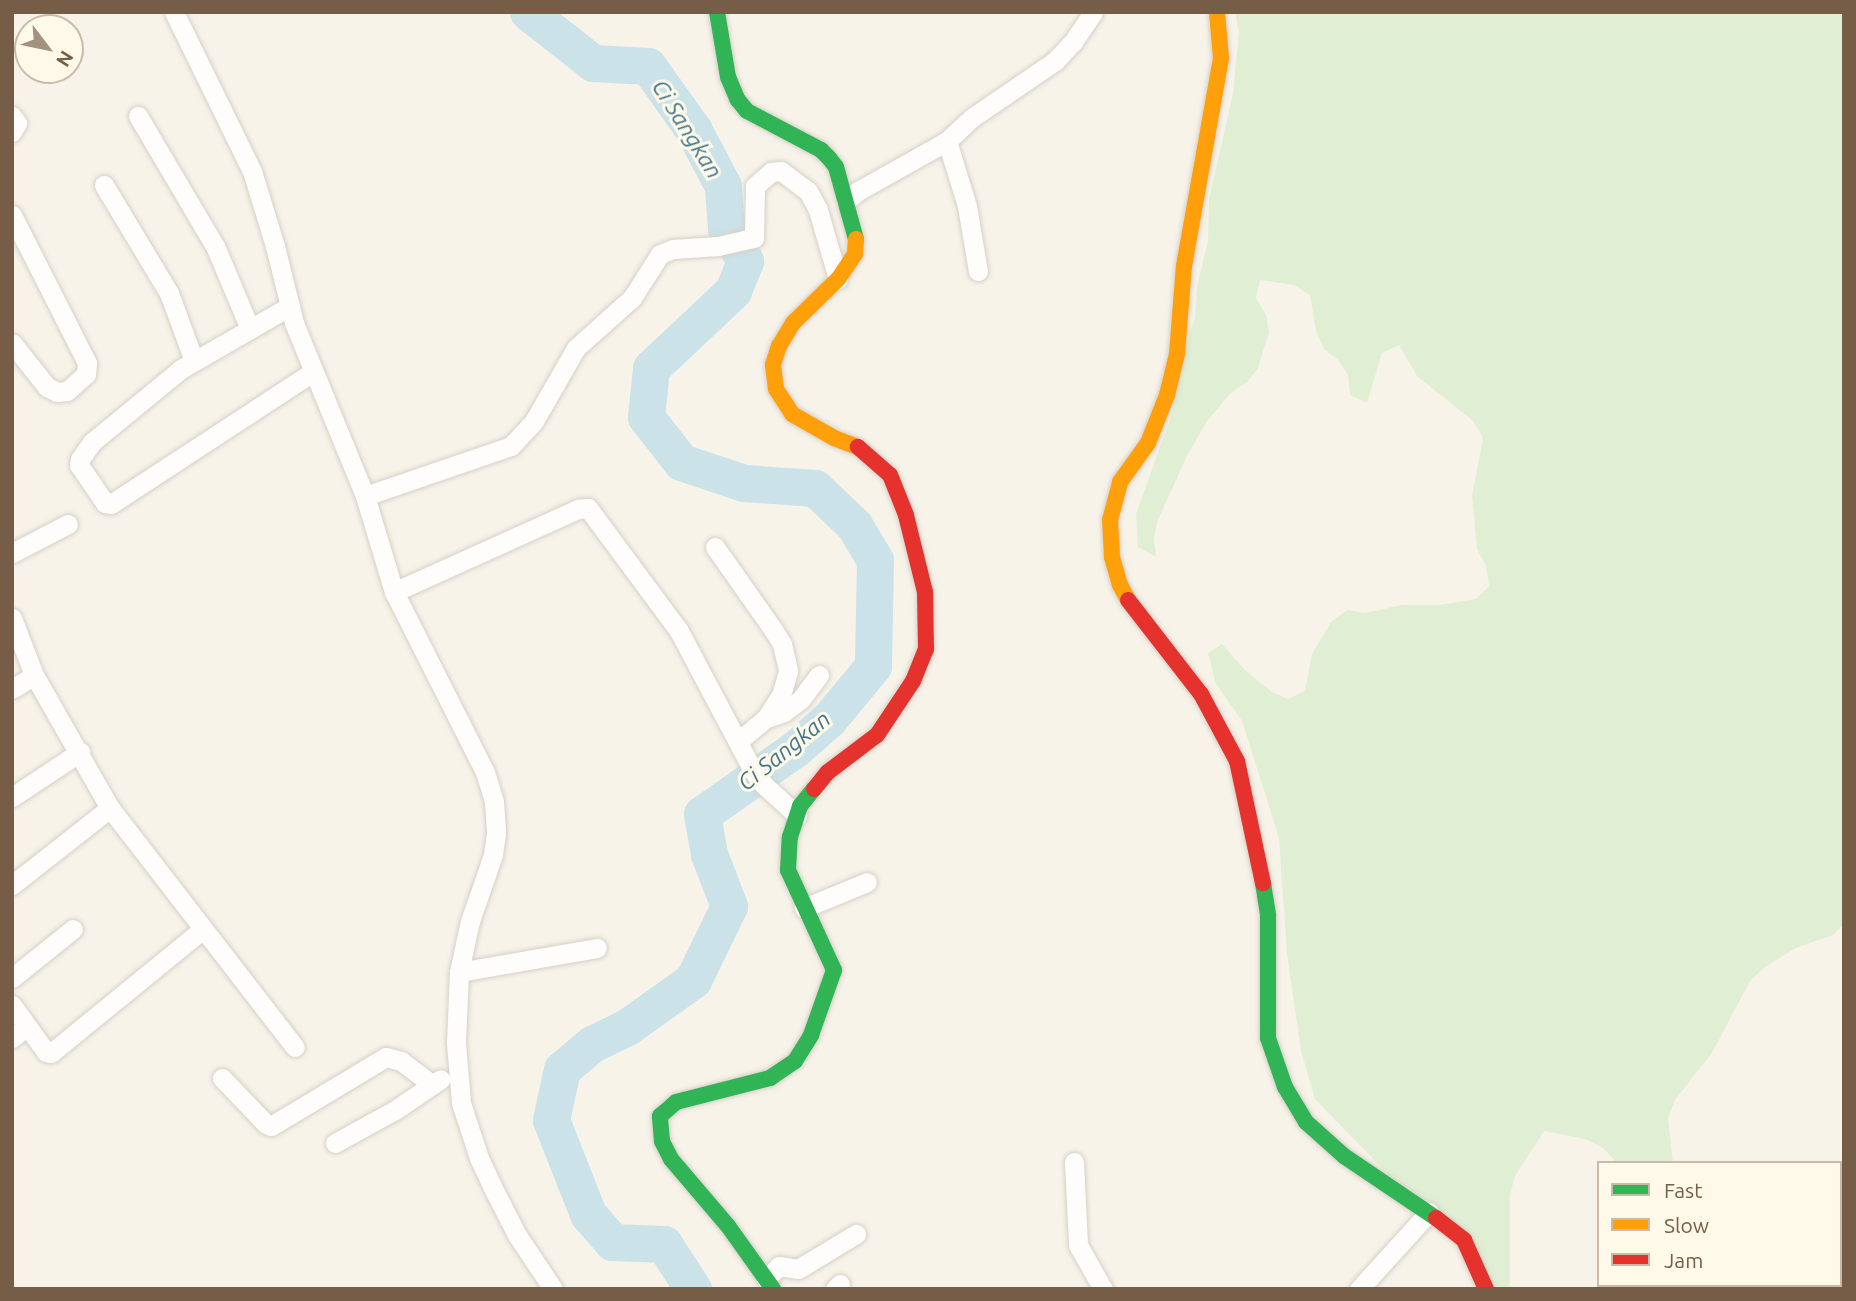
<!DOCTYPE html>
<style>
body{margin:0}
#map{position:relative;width:1856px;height:1301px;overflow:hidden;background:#f7f3e9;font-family:Ubuntu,sans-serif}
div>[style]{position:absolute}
.green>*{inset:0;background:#e0efd3}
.river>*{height:37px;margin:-18.5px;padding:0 18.5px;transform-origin:18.5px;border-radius:18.5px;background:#cae2e8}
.roads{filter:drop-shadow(0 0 2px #d6d0c7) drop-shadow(0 0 2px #d6d0c7)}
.street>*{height:19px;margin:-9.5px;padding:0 9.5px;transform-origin:9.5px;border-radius:9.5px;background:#fefdfc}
.fast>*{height:16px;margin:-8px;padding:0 8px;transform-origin:8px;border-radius:8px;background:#30b455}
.slow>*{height:16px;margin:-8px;padding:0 8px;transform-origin:8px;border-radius:8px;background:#ff9f0a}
.jam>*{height:16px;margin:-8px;padding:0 8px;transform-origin:8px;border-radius:8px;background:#e5322d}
span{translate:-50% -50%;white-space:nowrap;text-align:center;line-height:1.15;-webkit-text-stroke:6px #fff9ea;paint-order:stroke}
.water-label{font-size:23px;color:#41768a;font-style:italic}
.frame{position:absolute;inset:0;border:14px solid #765d48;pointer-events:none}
.legend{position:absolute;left:1597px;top:1161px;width:245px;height:126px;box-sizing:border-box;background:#fff9ea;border:2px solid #c8bba9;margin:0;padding:9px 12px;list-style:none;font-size:21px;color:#765d48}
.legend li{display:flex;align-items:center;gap:14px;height:35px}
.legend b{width:35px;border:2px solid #c8bba9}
.north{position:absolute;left:14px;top:14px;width:70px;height:70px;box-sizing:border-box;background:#fff9ea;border:2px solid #c8bba9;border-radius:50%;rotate:122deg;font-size:19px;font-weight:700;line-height:28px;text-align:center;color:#765d48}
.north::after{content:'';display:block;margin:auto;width:24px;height:32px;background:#a39280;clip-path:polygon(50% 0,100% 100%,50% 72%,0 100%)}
</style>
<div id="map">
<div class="green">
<i style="clip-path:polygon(1235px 12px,1844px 12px,1844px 924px,1833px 935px,1796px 948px,1765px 967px,1750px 981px,1712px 1053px,1675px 1100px,1668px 1118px,1673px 1163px,1617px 1163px,1602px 1147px,1585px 1139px,1544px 1131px,1514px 1178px,1510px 1197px,1510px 1289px,1499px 1289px,1315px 1099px,1301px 1051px,1287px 954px,1279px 838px,1242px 721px,1215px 682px,1208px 653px,1222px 644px,1245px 670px,1272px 692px,1288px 699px,1305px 691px,1312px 654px,1331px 622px,1347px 610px,1365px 613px,1402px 605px,1439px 605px,1476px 599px,1489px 586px,1486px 566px,1477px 549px,1472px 495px,1483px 438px,1473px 421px,1417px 376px,1399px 345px,1382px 353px,1367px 403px,1350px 395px,1348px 375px,1338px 360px,1324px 349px,1316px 331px,1310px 295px,1294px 285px,1260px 280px,1256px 298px,1266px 315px,1269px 332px,1258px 368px,1247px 382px,1231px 393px,1207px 421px,1187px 456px,1157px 522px,1154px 539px,1156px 557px,1138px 547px,1136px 514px,1172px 414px,1183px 353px,1195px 318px,1197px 287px,1208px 241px,1209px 200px,1233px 93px,1239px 32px)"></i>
</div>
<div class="river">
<i style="left:528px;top:12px;width:83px;rotate:38.1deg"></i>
<i style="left:593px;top:63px;width:55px;rotate:3.1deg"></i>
<i style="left:648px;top:66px;width:77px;rotate:54.5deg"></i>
<i style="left:693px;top:129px;width:64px;rotate:62.2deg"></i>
<i style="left:723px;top:186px;width:43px;rotate:86deg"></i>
<i style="left:726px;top:229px;width:37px;rotate:59deg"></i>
<i style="left:745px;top:261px;width:32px;rotate:112deg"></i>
<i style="left:733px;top:291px;width:112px;rotate:136.8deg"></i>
<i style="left:651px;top:368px;width:49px;rotate:95.8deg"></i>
<i style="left:646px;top:417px;width:57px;rotate:52.1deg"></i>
<i style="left:681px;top:462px;width:66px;rotate:18.4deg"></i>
<i style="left:744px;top:483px;width:71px;rotate:4deg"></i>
<i style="left:815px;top:488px;width:54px;rotate:43.5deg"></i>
<i style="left:854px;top:525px;width:41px;rotate:59deg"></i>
<i style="left:875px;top:560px;width:106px;rotate:91.1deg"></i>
<i style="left:873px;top:666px;width:69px;rotate:129.7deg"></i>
<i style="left:829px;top:719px;width:45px;rotate:138.6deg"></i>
<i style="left:795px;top:749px;width:113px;rotate:145deg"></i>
<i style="left:702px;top:814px;width:41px;rotate:80.1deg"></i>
<i style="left:709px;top:854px;width:56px;rotate:69deg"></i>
<i style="left:729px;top:906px;width:82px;rotate:115.9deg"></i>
<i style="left:693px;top:980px;width:81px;rotate:144.5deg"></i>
<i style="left:627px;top:1027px;width:39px;rotate:154deg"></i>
<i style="left:592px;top:1044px;width:39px;rotate:140deg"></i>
<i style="left:562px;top:1069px;width:52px;rotate:102.2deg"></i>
<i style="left:551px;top:1120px;width:101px;rotate:68.5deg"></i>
<i style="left:588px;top:1214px;width:37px;rotate:49deg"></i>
<i style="left:612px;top:1242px;width:52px;rotate:2.2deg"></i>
<i style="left:664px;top:1244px;width:54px;rotate:57.2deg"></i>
</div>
<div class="roads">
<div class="street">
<i style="left:174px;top:12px;width:177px;rotate:63.9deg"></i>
<i style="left:252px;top:171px;width:78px;rotate:73deg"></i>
<i style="left:275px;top:246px;width:79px;rotate:76.1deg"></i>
<i style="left:294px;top:323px;width:187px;rotate:67.7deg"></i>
<i style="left:365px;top:496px;width:100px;rotate:73.2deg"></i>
<i style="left:394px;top:592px;width:202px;rotate:63.2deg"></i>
<i style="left:485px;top:772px;width:31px;rotate:73deg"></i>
<i style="left:494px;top:802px;width:31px;rotate:86deg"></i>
<i style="left:496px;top:833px;width:22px;rotate:98deg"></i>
<i style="left:493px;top:855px;width:70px;rotate:109.2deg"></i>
<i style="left:470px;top:921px;width:52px;rotate:102.2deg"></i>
<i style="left:459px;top:972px;width:71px;rotate:92.4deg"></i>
<i style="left:456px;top:1043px;width:60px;rotate:85.2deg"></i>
<i style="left:461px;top:1103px;width:58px;rotate:71.9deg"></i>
<i style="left:479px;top:1158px;width:38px;rotate:65deg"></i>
<i style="left:495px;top:1192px;width:48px;rotate:62.9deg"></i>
<i style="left:517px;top:1235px;width:65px;rotate:56.3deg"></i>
<i style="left:12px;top:116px;width:9px;rotate:54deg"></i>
<i style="left:17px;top:123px;width:10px;rotate:119deg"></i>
<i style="left:138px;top:116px;width:151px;rotate:59.4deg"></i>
<i style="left:215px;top:246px;width:90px;rotate:67.1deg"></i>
<i style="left:947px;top:141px;width:68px;rotate:72.9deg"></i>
<i style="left:967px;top:206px;width:66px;rotate:80.4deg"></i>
<i style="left:104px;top:185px;width:126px;rotate:59deg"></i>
<i style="left:169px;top:293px;width:72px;rotate:69.8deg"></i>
<i style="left:846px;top:201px;width:16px;rotate:-40deg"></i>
<i style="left:858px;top:191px;width:102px;rotate:-29.3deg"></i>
<i style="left:947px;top:141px;width:35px;rotate:-43deg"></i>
<i style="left:973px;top:117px;width:99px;rotate:-34.3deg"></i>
<i style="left:1055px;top:61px;width:26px;rotate:-47deg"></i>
<i style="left:1073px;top:42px;width:36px;rotate:-56deg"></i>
<i style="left:12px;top:215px;width:166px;rotate:63.1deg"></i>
<i style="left:87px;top:363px;width:11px;rotate:95deg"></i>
<i style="left:86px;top:374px;width:25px;rotate:138deg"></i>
<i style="left:67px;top:391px;width:10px;rotate:174deg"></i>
<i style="left:57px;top:392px;width:11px;rotate:-153deg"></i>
<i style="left:47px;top:387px;width:56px;rotate:-128.5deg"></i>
<i style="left:290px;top:306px;width:126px;rotate:150deg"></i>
<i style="left:181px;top:369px;width:115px;rotate:140.6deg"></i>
<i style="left:92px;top:442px;width:21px;rotate:125deg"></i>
<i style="left:80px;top:459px;width:6px;rotate:99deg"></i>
<i style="left:79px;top:465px;width:46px;rotate:55.6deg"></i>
<i style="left:105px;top:503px;width:6px;rotate:9deg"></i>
<i style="left:111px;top:504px;width:241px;rotate:-33.2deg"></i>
<i style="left:365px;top:496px;width:154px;rotate:-18.9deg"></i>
<i style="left:511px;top:446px;width:34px;rotate:-47deg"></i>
<i style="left:534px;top:421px;width:84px;rotate:-60.1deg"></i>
<i style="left:576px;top:348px;width:75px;rotate:-41.8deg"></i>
<i style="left:632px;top:298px;width:52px;rotate:-57.5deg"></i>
<i style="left:660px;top:254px;width:14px;rotate:-21deg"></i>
<i style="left:673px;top:249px;width:45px;rotate:-3.8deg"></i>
<i style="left:718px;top:246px;width:37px;rotate:-13deg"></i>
<i style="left:754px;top:238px;width:52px;rotate:-88.9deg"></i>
<i style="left:755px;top:186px;width:21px;rotate:-41deg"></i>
<i style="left:771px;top:172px;width:10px;rotate:-6deg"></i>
<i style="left:781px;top:171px;width:34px;rotate:37deg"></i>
<i style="left:808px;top:191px;width:21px;rotate:62deg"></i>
<i style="left:818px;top:210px;width:72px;rotate:73.8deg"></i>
<i style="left:715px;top:547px;width:103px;rotate:54.9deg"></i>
<i style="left:774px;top:631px;width:15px;rotate:58deg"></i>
<i style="left:782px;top:644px;width:28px;rotate:77deg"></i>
<i style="left:788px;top:671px;width:25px;rotate:106deg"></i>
<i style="left:781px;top:695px;width:27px;rotate:123deg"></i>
<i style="left:766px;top:718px;width:35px;rotate:140deg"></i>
<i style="left:12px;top:553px;width:63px;rotate:-27.4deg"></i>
<i style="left:394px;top:592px;width:202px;rotate:-24.3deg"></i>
<i style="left:578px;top:509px;width:10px;rotate:-6deg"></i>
<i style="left:588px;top:508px;width:153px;rotate:53.5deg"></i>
<i style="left:679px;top:631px;width:158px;rotate:62.1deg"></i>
<i style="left:753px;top:771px;width:18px;rotate:52deg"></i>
<i style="left:764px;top:785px;width:45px;rotate:42.3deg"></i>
<i style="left:12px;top:618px;width:61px;rotate:68.9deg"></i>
<i style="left:34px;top:675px;width:153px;rotate:60.3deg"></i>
<i style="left:110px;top:808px;width:302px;rotate:52.3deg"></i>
<i style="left:12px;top:689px;width:26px;rotate:-32deg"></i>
<i style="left:767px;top:718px;width:18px;rotate:-19deg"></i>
<i style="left:784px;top:712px;width:21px;rotate:-37deg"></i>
<i style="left:801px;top:699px;width:30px;rotate:-53deg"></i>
<i style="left:12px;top:797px;width:82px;rotate:-33.5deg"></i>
<i style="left:12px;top:885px;width:125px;rotate:-38.2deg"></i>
<i style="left:804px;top:908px;width:68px;rotate:-22.4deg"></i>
<i style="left:459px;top:972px;width:140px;rotate:-9.9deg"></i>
<i style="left:12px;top:978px;width:78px;rotate:-38.8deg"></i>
<i style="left:12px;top:1005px;width:58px;rotate:54.1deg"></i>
<i style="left:46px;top:1052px;width:5px;rotate:11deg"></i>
<i style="left:51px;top:1053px;width:196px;rotate:-39.2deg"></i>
<i style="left:12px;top:1038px;width:19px;rotate:-39deg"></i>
<i style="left:222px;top:1078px;width:64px;rotate:46.3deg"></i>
<i style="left:266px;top:1124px;width:5px;rotate:22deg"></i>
<i style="left:271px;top:1126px;width:134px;rotate:-31deg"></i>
<i style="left:386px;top:1057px;width:16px;rotate:15deg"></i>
<i style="left:401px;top:1061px;width:39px;rotate:37deg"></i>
<i style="left:335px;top:1143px;width:68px;rotate:-28.8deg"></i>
<i style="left:395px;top:1110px;width:55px;rotate:-34deg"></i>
<i style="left:1074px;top:1162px;width:83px;rotate:87.2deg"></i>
<i style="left:1078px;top:1245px;width:51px;rotate:60.4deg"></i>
<i style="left:766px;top:1279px;width:18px;rotate:-45deg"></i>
<i style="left:779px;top:1266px;width:19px;rotate:9deg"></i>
<i style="left:798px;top:1269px;width:68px;rotate:-31.1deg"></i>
<i style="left:835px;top:1289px;width:7px;rotate:-45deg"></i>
<i style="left:1359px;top:1289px;width:104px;rotate:-47.7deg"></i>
</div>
<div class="fast">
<i style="left:717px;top:12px;width:66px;rotate:80.4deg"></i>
<i style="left:728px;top:77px;width:25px;rotate:67deg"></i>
<i style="left:738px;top:100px;width:14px;rotate:51deg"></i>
<i style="left:747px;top:111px;width:84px;rotate:27.8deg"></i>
<i style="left:821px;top:150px;width:11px;rotate:45deg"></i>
<i style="left:829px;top:158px;width:11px;rotate:52deg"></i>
<i style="left:836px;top:167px;width:75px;rotate:74.5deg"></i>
<i style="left:1263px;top:883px;width:33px;rotate:81deg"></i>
<i style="left:1268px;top:916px;width:122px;rotate:90deg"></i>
<i style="left:1268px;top:1038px;width:52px;rotate:70.9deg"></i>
<i style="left:1285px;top:1087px;width:41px;rotate:59deg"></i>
<i style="left:1306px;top:1122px;width:51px;rotate:41.8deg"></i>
<i style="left:1344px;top:1156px;width:111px;rotate:34deg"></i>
<i style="left:773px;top:1289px;width:77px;rotate:-125.5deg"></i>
<i style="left:728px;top:1226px;width:88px;rotate:-130.4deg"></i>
<i style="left:671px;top:1159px;width:20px;rotate:-117deg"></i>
<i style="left:662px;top:1141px;width:25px;rotate:-95deg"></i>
<i style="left:660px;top:1116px;width:21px;rotate:-41deg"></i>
<i style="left:676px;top:1102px;width:97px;rotate:-14.3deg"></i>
<i style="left:770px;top:1078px;width:30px;rotate:-34deg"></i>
<i style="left:795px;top:1061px;width:31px;rotate:-58deg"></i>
<i style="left:811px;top:1035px;width:69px;rotate:-70.5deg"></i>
<i style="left:834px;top:970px;width:110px;rotate:-114.7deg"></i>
<i style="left:788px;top:870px;width:33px;rotate:-87deg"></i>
<i style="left:790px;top:837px;width:33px;rotate:-72deg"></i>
<i style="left:800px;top:806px;width:22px;rotate:-51deg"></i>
</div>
<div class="slow">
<i style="left:856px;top:239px;width:15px;rotate:94deg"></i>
<i style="left:855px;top:254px;width:30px;rotate:124deg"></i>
<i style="left:838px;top:279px;width:63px;rotate:135.6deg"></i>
<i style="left:793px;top:323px;width:27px;rotate:121deg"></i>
<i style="left:779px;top:346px;width:20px;rotate:108deg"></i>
<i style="left:773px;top:365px;width:24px;rotate:83deg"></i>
<i style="left:776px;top:389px;width:30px;rotate:57deg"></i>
<i style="left:792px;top:414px;width:48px;rotate:29.7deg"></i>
<i style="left:834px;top:438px;width:26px;rotate:21deg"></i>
<i style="left:1128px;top:600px;width:17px;rotate:-118deg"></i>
<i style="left:1120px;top:585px;width:29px;rotate:-106deg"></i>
<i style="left:1112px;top:557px;width:37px;rotate:-93deg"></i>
<i style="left:1110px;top:520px;width:39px;rotate:-75deg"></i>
<i style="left:1120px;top:482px;width:48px;rotate:-54.3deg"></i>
<i style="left:1148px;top:443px;width:52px;rotate:-68.4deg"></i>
<i style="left:1167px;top:395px;width:42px;rotate:-76.3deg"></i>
<i style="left:1177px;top:354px;width:88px;rotate:-85.5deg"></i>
<i style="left:1184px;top:266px;width:211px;rotate:-79.9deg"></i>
<i style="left:1221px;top:58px;width:46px;rotate:-95deg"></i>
</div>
<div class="jam">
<i style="left:1128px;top:600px;width:119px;rotate:52.2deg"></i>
<i style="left:1201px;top:694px;width:76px;rotate:61.8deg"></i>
<i style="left:1237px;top:761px;width:125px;rotate:78deg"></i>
<i style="left:814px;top:789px;width:22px;rotate:-51deg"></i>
<i style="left:828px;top:772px;width:61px;rotate:-37.1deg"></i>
<i style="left:877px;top:735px;width:65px;rotate:-56.3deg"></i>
<i style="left:913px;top:681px;width:35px;rotate:-68deg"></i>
<i style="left:926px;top:649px;width:57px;rotate:-91deg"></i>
<i style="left:925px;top:592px;width:79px;rotate:-103.9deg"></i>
<i style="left:906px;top:515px;width:43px;rotate:-111.8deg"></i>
<i style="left:890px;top:475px;width:43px;rotate:-138.8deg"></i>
<i style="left:1436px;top:1218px;width:36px;rotate:38deg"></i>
<i style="left:1464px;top:1240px;width:54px;rotate:65.8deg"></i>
</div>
</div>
<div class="water-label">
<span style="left:687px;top:129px;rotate:58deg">Ci Sangkan</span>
<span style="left:784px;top:751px;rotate:-39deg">Ci Sangkan</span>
</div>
<div class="frame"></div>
<ul class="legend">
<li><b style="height:9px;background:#30b455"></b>Fast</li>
<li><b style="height:9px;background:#ff9f0a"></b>Slow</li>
<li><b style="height:9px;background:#e5322d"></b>Jam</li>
</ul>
<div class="north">N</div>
</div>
